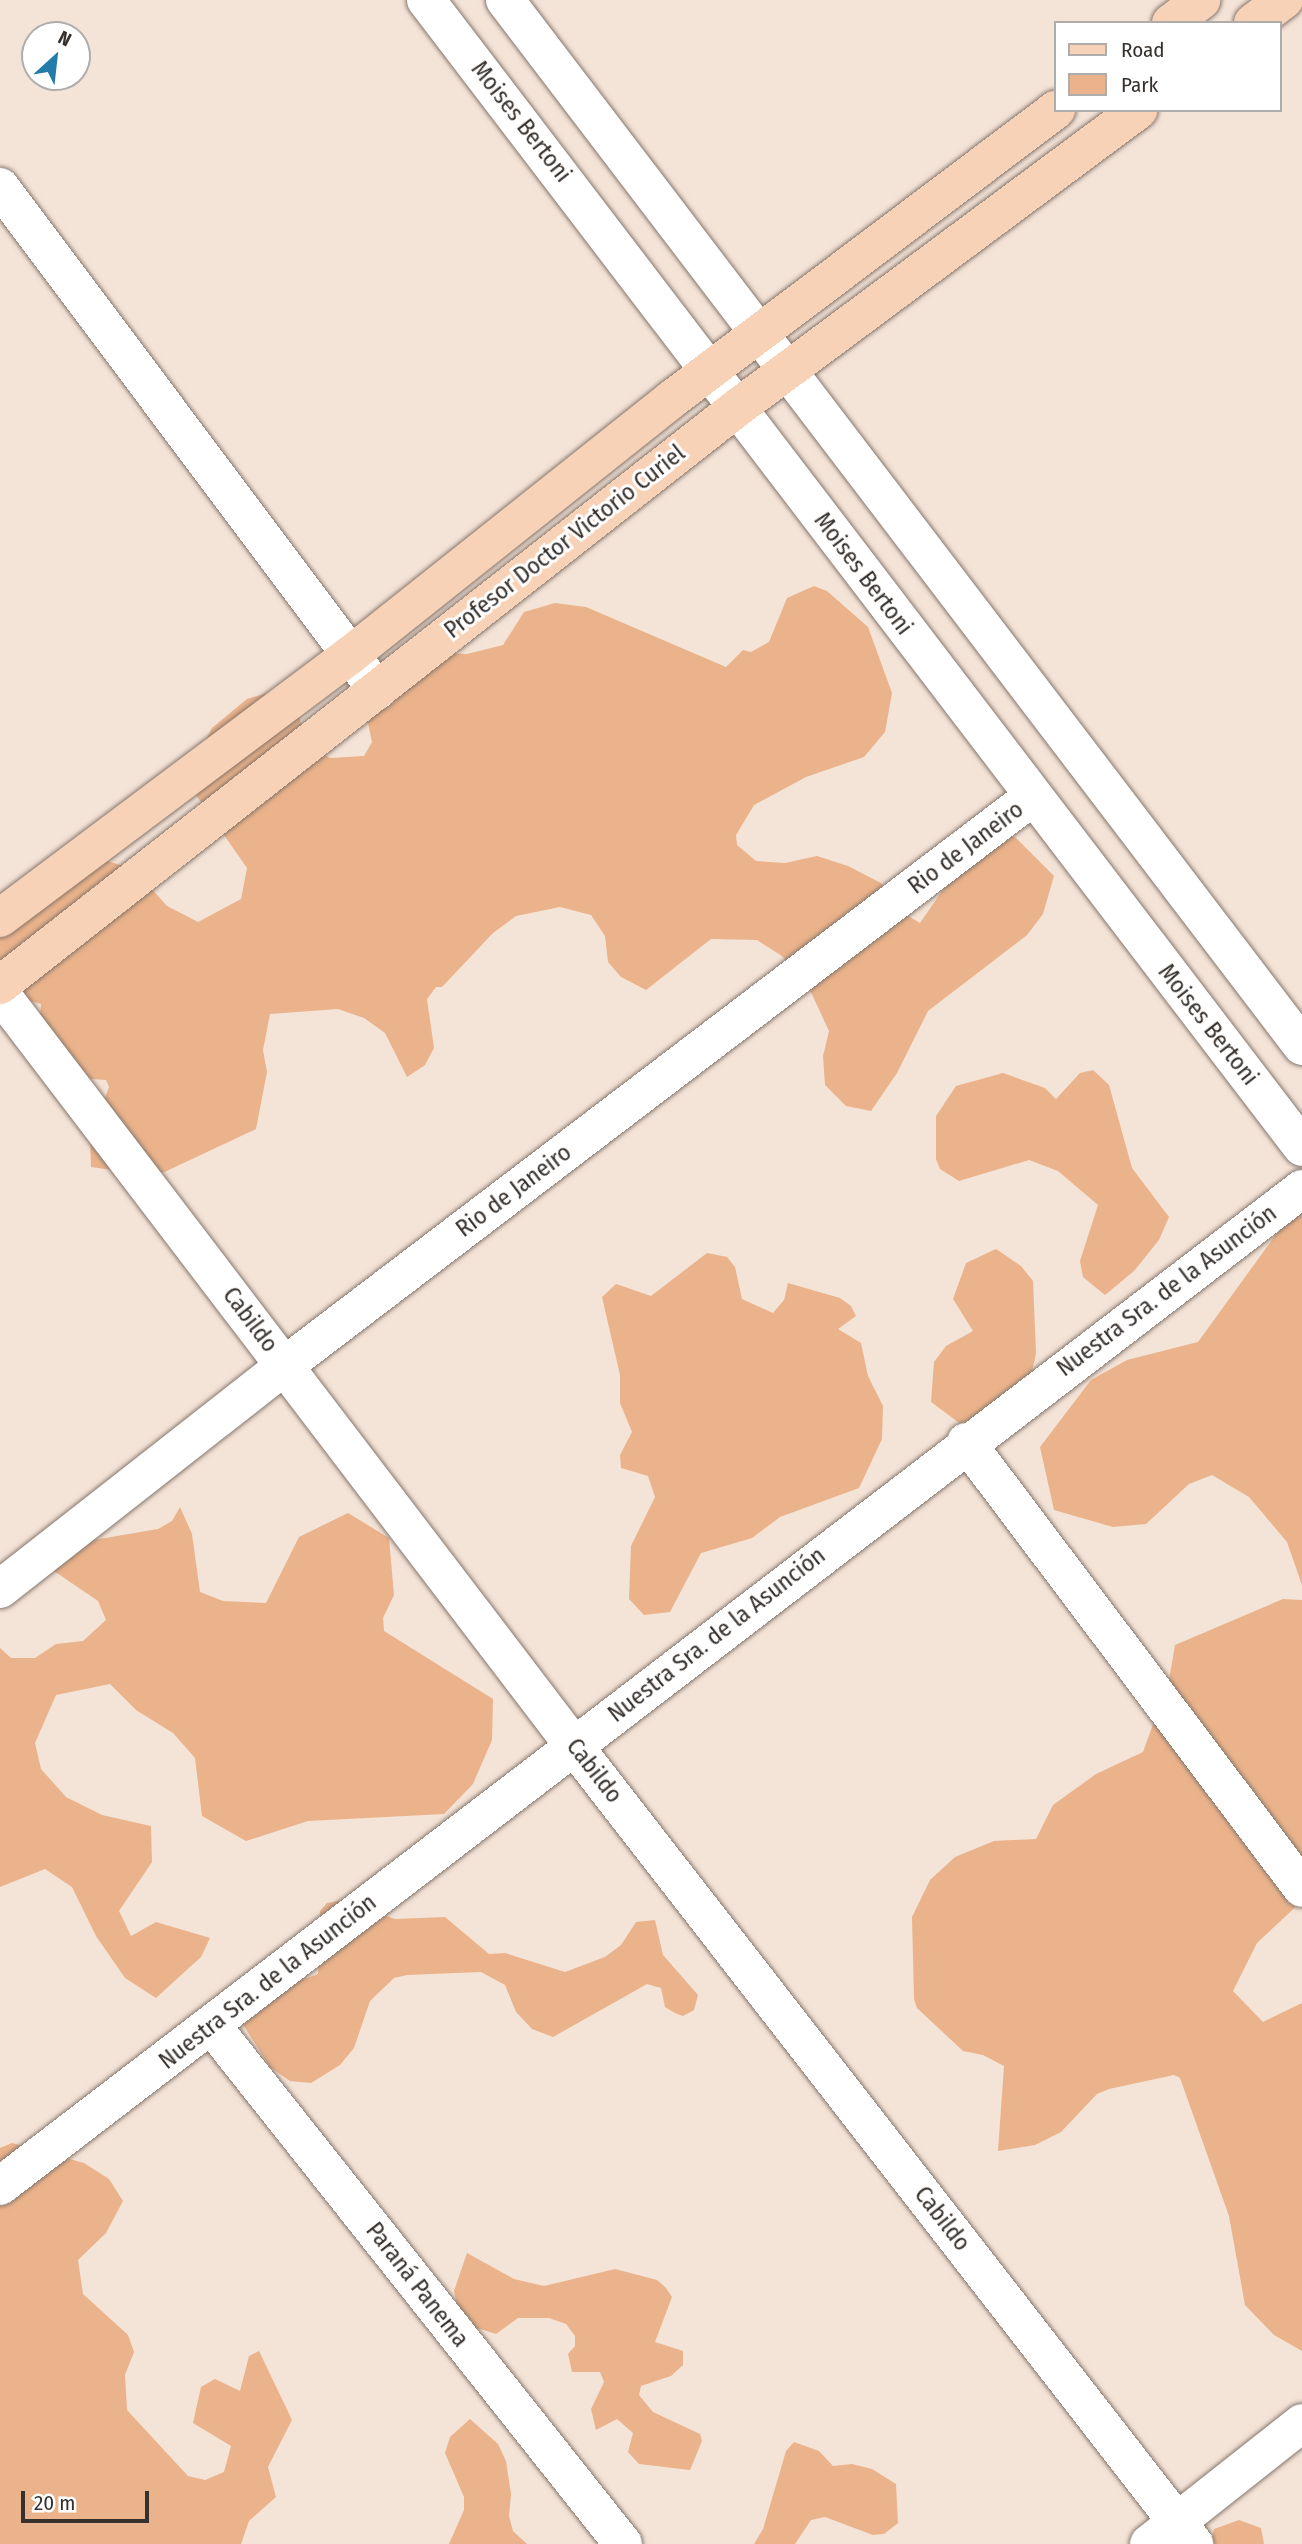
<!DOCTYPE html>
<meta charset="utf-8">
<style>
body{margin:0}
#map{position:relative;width:1302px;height:2544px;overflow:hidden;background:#f4e3d7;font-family:"Fira Sans Condensed",sans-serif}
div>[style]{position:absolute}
.green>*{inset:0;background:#ebb38b}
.roads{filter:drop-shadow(0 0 2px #85766c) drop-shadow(0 0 2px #85766c)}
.minor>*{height:38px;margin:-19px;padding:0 19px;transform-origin:19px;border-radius:19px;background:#fff}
.major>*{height:38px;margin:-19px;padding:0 19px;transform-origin:19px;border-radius:19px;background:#f8d2b7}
span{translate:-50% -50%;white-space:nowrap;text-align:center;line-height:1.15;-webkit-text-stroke:6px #fff;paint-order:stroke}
.street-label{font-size:24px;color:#37312d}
.legend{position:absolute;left:1054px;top:21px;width:228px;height:91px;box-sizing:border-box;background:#fff;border:2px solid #afadab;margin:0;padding:9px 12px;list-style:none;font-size:21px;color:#37312d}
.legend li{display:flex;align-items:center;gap:14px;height:35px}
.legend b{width:35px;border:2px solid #afadab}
.north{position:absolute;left:21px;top:21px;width:70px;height:70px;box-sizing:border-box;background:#fff;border:2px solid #afadab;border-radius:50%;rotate:27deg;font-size:19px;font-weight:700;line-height:28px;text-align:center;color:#37312d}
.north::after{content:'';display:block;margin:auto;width:24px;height:32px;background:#237caa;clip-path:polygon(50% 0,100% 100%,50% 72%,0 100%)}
.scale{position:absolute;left:21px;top:2491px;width:128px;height:32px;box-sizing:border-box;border:4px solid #37312d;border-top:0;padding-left:9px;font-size:21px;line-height:24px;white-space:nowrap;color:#37312d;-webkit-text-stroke:5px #fff;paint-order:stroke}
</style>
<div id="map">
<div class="green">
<i style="clip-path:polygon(814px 586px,827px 591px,868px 627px,892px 693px,885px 732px,864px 757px,806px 777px,754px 805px,736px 835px,737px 845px,756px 861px,785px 863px,817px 856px,848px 866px,881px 883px,900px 911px,920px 923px,974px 845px,999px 831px,1016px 838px,1054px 876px,1043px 914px,1027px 935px,928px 1011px,897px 1073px,871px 1111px,846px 1106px,825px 1085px,823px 1056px,829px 1031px,809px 988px,782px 956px,757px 940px,711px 939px,646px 990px,621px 977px,608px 962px,605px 936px,591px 915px,560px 907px,516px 916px,493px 933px,442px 987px,436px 987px,427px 999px,434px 1048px,425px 1065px,407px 1077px,385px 1033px,364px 1018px,338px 1009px,270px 1014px,263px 1050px,267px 1072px,256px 1129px,156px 1176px,91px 1167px,90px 1138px,109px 1087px,106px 1080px,78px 1078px,39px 1030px,41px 1004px,15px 997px,0 1002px,0 904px,100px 859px,134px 869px,167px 906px,198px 922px,241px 899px,247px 868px,196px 795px,189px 772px,212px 728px,247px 699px,277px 690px,298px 705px,301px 725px,315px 750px,330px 758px,364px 756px,372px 742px,368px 723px,361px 715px,438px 653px,467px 654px,503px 645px,524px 612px,555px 603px,586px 607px,726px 667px,743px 650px,751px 652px,769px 642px,787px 598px)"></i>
<i style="clip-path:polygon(1093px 1070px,1109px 1085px,1132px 1168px,1169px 1217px,1159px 1240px,1134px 1271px,1105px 1295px,1083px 1277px,1080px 1261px,1098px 1205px,1058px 1171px,1029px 1160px,959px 1181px,940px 1169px,936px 1159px,936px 1116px,956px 1086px,1003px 1073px,1045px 1088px,1056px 1099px,1080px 1073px)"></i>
<i style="clip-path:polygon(1302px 1211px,1302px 1585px,1287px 1542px,1249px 1497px,1212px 1475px,1189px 1484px,1146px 1524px,1113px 1527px,1054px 1510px,1040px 1447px,1091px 1380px,1127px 1360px,1198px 1342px,1277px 1233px)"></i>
<i style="clip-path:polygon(996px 1249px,1021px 1266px,1033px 1281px,1036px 1353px,1032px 1372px,966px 1428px,931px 1402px,934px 1362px,946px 1346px,973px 1331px,953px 1299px,966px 1263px)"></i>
<i style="clip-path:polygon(707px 1253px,727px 1257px,735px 1267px,742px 1299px,773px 1313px,784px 1300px,788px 1283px,840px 1298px,851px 1306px,856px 1316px,838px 1329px,861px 1343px,868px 1376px,883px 1406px,882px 1439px,859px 1488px,780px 1517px,752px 1538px,701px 1553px,670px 1612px,644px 1615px,629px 1599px,631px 1546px,655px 1497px,648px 1476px,621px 1468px,620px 1455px,632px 1432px,620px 1403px,620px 1375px,602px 1297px,616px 1284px,651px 1296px)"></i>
<i style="clip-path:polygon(180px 1507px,192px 1534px,200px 1592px,223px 1601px,266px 1603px,299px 1537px,348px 1513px,389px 1538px,394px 1595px,383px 1618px,384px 1631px,493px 1699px,492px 1740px,473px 1784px,444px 1814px,308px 1821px,246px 1841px,202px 1816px,195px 1758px,173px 1733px,136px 1710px,110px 1684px,56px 1695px,35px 1743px,41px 1769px,66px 1797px,102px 1815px,151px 1826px,152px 1862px,119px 1911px,131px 1936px,156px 1922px,210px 1938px,201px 1957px,156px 1998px,125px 1978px,96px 1936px,72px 1887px,45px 1869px,0 1887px,0 1648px,11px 1658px,35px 1658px,56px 1644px,83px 1641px,106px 1620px,98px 1601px,54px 1571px,50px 1559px,58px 1546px,158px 1529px,172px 1521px)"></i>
<i style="clip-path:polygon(1283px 1599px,1302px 1600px,1302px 1901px,1257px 1943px,1233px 1991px,1263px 2022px,1302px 2003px,1302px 2351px,1274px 2335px,1245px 2305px,1229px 2216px,1180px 2078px,1174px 2075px,1109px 2089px,1097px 2094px,1061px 2132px,1035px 2145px,998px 2151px,1004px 2066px,983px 2055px,963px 2051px,917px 2008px,914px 1999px,912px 1917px,930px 1880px,955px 1857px,994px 1841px,1036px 1839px,1053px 1805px,1096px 1774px,1143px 1752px,1169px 1680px,1175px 1645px)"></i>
<i style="clip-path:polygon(343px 1900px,395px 1919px,445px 1917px,489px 1954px,505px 1953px,565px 1972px,605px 1957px,621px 1945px,636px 1922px,655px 1920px,663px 1955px,698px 1995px,694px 2010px,683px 2016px,675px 2013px,665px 2007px,661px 1988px,647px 1984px,553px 2037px,532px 2029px,516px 2012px,505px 1985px,481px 1972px,407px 1975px,394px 1978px,370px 2001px,354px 2048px,340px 2065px,311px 2083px,290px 2081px,270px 2067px,242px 2023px,246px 1974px,271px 1959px,304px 1979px,318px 1974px,320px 1911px,327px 1903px)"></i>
<i style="clip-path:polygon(12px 2143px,84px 2163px,109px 2179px,123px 2201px,106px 2233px,78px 2260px,83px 2294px,128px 2335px,134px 2352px,125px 2375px,127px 2410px,188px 2476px,205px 2480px,224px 2472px,231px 2446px,193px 2423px,201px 2387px,215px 2379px,240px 2391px,249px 2356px,259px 2351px,292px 2420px,268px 2467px,276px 2497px,249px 2521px,241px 2544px,0 2544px,0 2148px)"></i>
<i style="clip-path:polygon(467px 2253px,514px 2279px,544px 2286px,615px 2269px,657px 2280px,666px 2288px,672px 2297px,655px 2342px,683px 2351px,683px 2365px,671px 2376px,641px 2386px,639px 2395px,653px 2412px,700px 2434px,702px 2441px,690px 2470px,639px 2464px,628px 2452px,633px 2433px,617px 2419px,596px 2430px,591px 2409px,604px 2382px,600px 2372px,572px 2372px,568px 2354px,575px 2346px,575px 2336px,566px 2324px,549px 2318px,518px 2318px,496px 2334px,461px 2323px,454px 2291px)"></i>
<i style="clip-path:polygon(470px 2419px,498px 2444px,506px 2461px,511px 2494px,509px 2516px,513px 2531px,527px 2544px,449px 2544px,464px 2510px,464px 2497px,445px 2453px,450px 2437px)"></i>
<i style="clip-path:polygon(794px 2442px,819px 2451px,833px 2466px,852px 2464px,872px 2469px,896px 2484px,898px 2523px,884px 2534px,873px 2535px,825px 2517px,811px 2520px,795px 2544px,754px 2544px,763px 2529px,786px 2451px)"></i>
<i style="clip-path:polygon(1239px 2520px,1261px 2528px,1264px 2544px,1211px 2544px,1214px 2529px)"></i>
</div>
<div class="roads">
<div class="minor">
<i style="left:426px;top:0;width:1443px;rotate:52.63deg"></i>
<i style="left:505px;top:0;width:1315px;rotate:52.69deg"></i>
<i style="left:0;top:187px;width:629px;rotate:53.15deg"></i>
<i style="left:0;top:993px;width:947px;rotate:52.68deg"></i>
<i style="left:574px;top:1746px;width:1011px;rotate:52.15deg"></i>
<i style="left:966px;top:1442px;width:558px;rotate:53.01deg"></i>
<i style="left:0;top:1589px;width:361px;rotate:-38.1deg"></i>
<i style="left:284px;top:1366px;width:940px;rotate:-37.26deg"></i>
<i style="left:212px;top:2026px;width:661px;rotate:51.57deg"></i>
<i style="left:0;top:2186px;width:1640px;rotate:-37.44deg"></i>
<i style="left:1149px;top:2544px;width:195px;rotate:-38.3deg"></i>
</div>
<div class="major">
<i style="left:1171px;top:23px;width:38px;rotate:-37deg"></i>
<i style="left:1253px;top:23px;width:39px;rotate:-37deg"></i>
<i style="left:0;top:918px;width:436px;rotate:-36.9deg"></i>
<i style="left:349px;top:656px;width:413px;rotate:-38.5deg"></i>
<i style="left:672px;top:399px;width:481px;rotate:-37deg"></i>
<i style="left:0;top:985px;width:936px;rotate:-38.06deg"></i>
<i style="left:737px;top:408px;width:500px;rotate:-36.6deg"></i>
</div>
</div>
<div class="street-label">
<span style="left:521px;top:122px;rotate:52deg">Moises Bertoni</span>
<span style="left:565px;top:542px;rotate:-38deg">Profesor Doctor Victorio Curiel</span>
<span style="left:863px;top:574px;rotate:53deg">Moises Bertoni</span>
<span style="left:966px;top:848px;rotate:-37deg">Rio de Janeiro</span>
<span style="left:1208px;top:1025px;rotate:52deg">Moises Bertoni</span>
<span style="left:514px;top:1191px;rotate:-37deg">Rio de Janeiro</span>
<span style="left:1167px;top:1291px;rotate:-37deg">Nuestra Sra. de la Asunción</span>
<span style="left:250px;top:1320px;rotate:53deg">Cabildo</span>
<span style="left:717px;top:1635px;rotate:-38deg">Nuestra Sra. de la Asunción</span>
<span style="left:594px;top:1771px;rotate:52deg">Cabildo</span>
<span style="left:268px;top:1982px;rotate:-38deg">Nuestra Sra. de la Asunción</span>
<span style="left:942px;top:2219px;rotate:52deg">Cabildo</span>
<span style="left:417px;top:2285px;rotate:52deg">Paraná Panema</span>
</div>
<ul class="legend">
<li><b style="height:9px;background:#f8d2b7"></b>Road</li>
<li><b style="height:19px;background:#ebb38b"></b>Park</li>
</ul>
<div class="north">N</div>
<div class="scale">20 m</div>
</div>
